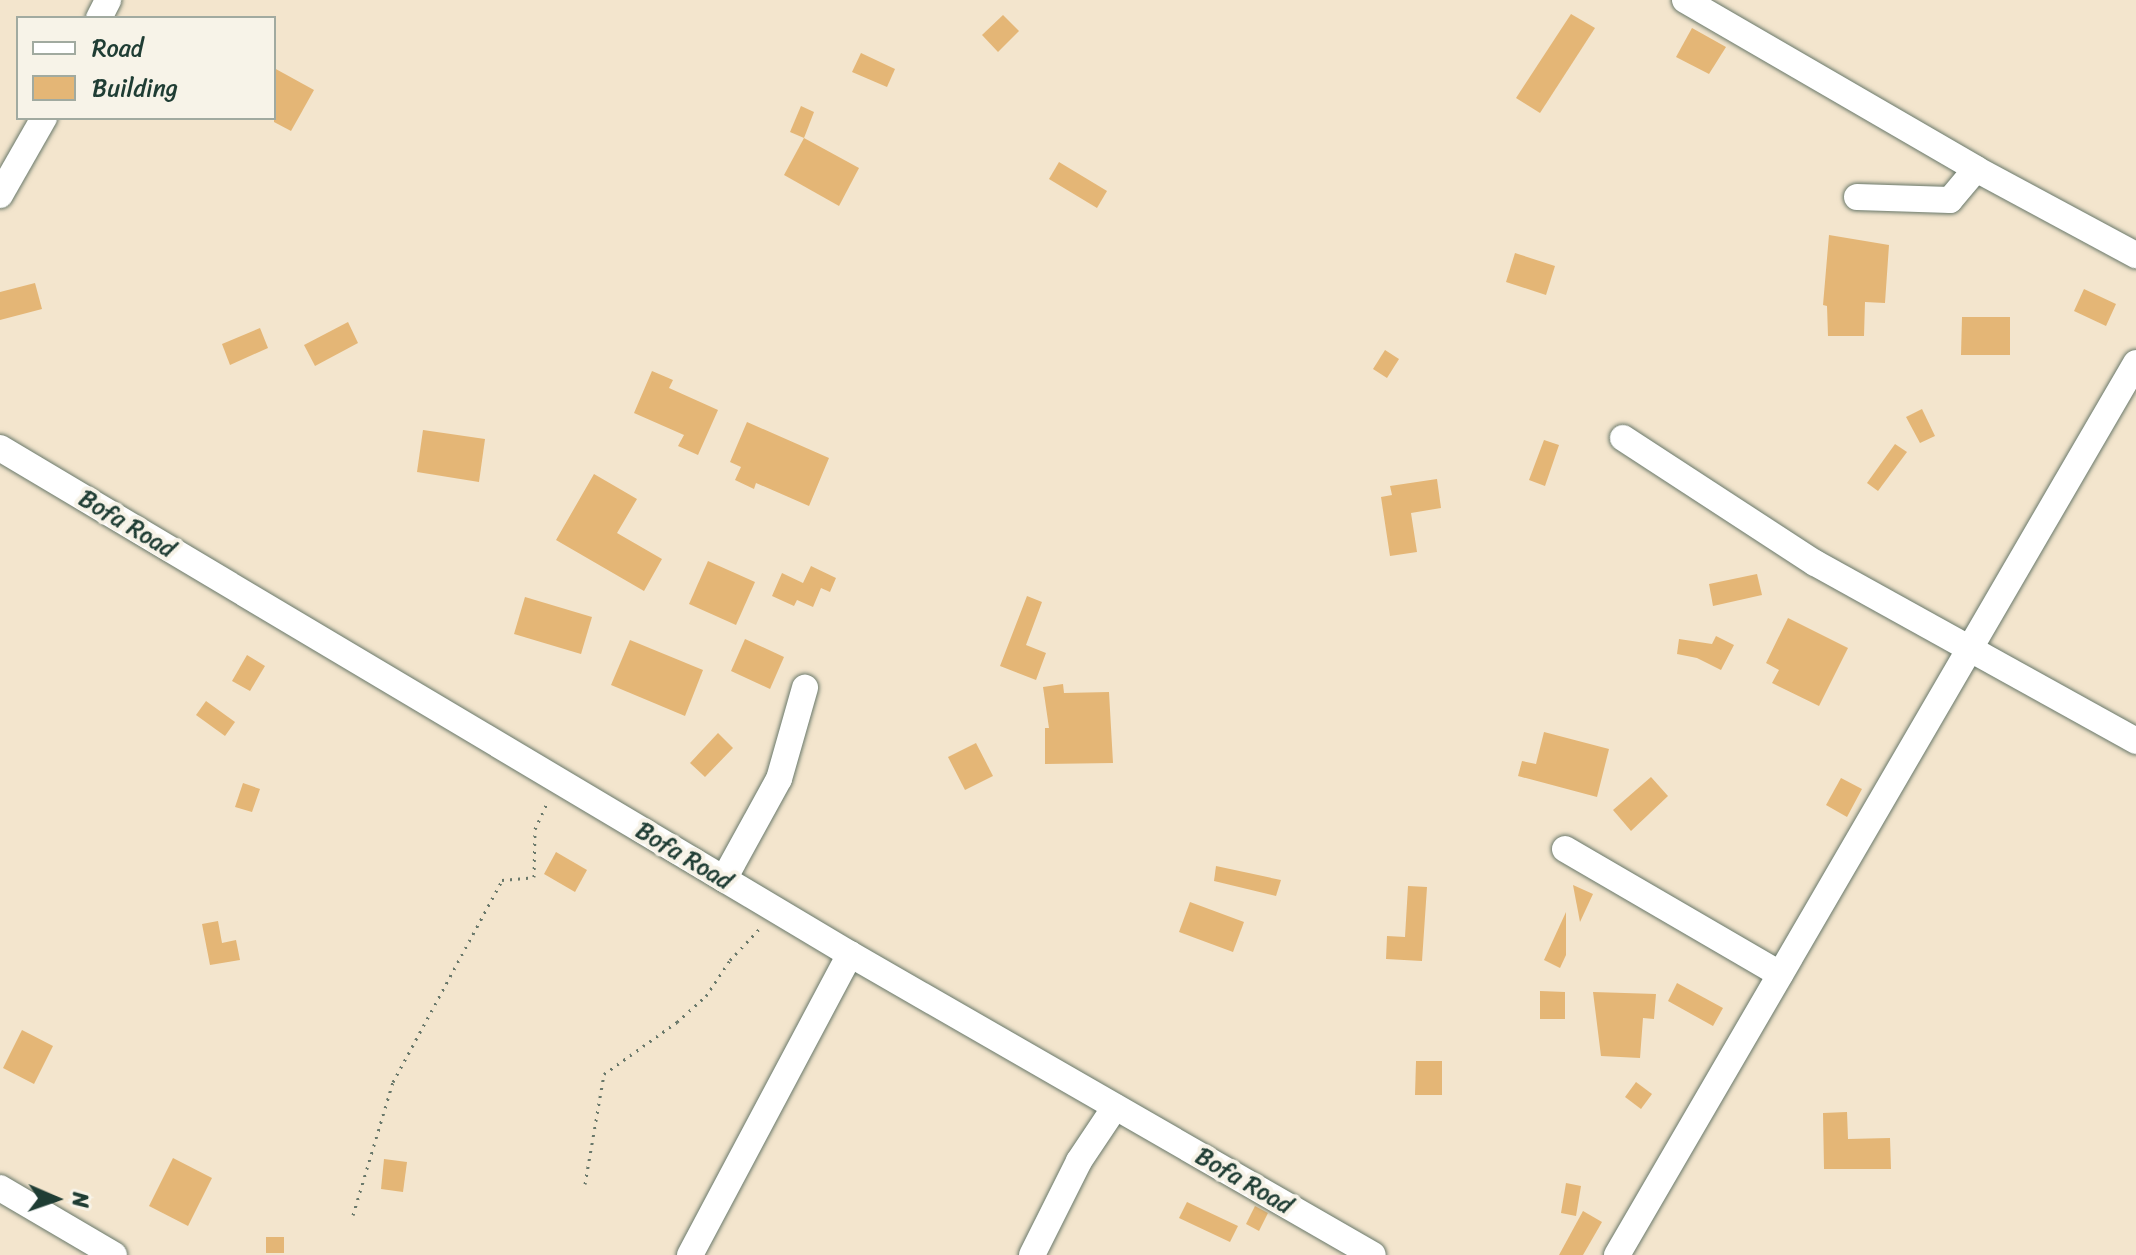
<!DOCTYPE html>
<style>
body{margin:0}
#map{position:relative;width:2136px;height:1255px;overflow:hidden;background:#f3e5cd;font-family:Sriracha,sans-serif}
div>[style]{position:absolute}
.building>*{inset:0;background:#e4b676}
.path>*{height:3px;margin-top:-1.5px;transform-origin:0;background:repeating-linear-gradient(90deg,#69786a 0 2px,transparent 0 8px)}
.roads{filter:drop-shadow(0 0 2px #69786a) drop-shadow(0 0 2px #69786a)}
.minor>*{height:26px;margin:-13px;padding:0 13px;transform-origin:13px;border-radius:13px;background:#fff}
span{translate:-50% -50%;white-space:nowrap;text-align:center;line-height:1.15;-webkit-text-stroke:8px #f7f3e8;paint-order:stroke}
.street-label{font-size:24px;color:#1f3d34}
.legend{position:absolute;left:16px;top:16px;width:260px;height:104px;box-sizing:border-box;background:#f7f3e8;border:2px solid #a1aaa0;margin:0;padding:10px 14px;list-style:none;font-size:24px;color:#1f3d34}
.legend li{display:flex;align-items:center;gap:16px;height:40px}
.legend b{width:40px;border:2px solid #a1aaa0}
.north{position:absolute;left:16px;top:1159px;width:80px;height:80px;-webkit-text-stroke:6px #f7f3e8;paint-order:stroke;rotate:92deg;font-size:22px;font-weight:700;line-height:32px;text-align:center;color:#1f3d34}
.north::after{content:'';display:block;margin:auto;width:28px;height:36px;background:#1f3d34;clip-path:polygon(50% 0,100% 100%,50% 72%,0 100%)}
</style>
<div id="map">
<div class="building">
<i style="clip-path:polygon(1571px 14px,1595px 28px,1540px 113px,1516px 98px)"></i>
<i style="clip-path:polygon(1003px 15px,1019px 31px,998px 52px,982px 35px)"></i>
<i style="clip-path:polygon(1692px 28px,1726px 47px,1709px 74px,1676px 57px)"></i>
<i style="clip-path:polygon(861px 53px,895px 69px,887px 87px,852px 72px)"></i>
<i style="clip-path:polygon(274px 68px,314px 90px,291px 131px,274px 122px)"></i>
<i style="clip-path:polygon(801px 106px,814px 112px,804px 138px,790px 132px)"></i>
<i style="clip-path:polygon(804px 138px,859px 168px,839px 206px,784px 175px)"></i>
<i style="clip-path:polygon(1059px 162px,1107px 191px,1097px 208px,1049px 179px)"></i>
<i style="clip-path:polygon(1829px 235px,1889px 245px,1885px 303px,1865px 302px,1864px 336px,1828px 336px,1827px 306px,1823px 305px)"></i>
<i style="clip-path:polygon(1515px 253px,1555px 266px,1546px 295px,1506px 282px)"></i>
<i style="clip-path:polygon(35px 283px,42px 309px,0 320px,0 292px)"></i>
<i style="clip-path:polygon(2084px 289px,2116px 304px,2106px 326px,2074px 311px)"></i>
<i style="clip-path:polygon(1962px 317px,2010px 317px,2010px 355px,1961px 355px)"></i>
<i style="clip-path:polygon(348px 322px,358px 343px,315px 366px,304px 345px)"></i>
<i style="clip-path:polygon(260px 328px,268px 348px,230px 365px,222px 344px)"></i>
<i style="clip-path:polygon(1385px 350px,1399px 359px,1387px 378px,1373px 369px)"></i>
<i style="clip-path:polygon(652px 371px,673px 380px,669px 388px,718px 410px,698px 455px,678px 446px,684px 435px,634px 413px)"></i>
<i style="clip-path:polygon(1922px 409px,1935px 436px,1920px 443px,1906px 417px)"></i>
<i style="clip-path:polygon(747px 422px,829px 458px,809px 506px,756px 483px,754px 489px,735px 480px,741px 467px,730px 462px)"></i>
<i style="clip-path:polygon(423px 430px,485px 439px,479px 482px,417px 472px)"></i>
<i style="clip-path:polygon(1544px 440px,1559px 445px,1545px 486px,1529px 480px)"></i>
<i style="clip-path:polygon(1895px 444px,1907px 452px,1878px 491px,1867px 483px)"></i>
<i style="clip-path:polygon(594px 474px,637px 499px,617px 533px,662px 559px,644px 591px,556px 540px)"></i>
<i style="clip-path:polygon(1437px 479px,1441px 508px,1411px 513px,1417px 552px,1390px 556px,1381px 497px,1392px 495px,1390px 486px)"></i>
<i style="clip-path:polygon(708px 561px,755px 582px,736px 625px,689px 604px)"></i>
<i style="clip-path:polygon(811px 566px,836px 578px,830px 592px,821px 588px,813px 607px,797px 600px,794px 606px,772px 596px,782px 573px,803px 583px)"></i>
<i style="clip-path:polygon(1757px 574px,1762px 595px,1713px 606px,1709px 584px)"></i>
<i style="clip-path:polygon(1027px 596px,1042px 602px,1026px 645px,1046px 653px,1036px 680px,1000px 666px)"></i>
<i style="clip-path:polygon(525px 597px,592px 617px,581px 654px,514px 634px)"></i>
<i style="clip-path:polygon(1788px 618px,1848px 648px,1819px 706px,1772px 683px,1779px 670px,1766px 663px)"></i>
<i style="clip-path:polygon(1716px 636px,1734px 645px,1721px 670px,1697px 658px,1677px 654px,1679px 639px,1712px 644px)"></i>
<i style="clip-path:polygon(745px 639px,784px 657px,770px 689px,731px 671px)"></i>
<i style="clip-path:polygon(630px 640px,703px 670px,685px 716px,611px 685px)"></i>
<i style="clip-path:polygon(247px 655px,265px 666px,250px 691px,232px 681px)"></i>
<i style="clip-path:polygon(1063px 684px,1064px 693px,1109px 692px,1113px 763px,1045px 764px,1045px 728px,1049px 728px,1043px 687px)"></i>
<i style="clip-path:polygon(206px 701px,235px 722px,225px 736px,196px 715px)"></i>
<i style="clip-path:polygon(1544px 732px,1609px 749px,1597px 797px,1518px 776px,1522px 761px,1536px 764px)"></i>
<i style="clip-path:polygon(718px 733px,733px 748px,705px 777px,690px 763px)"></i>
<i style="clip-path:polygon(976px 743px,993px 776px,965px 790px,948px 757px)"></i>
<i style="clip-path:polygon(1651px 777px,1668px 796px,1631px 831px,1613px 810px)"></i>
<i style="clip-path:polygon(1841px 778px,1862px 789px,1847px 817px,1826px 805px)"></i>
<i style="clip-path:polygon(243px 783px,260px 789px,252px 812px,235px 807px)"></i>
<i style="clip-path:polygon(556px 852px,587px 870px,575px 892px,544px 874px)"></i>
<i style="clip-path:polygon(1216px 866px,1281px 880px,1276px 896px,1214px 881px)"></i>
<i style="clip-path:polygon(1573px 885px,1593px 894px,1580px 922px)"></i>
<i style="clip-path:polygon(1408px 886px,1427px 887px,1422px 961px,1386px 959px,1387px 936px,1405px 937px)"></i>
<i style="clip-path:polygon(1190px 902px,1244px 922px,1233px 952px,1179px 932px)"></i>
<i style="clip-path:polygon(1566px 912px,1566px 955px,1560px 968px,1544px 960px)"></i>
<i style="clip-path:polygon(218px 921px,222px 943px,236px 940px,240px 960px,210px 965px,202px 924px)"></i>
<i style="clip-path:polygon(1677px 983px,1723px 1008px,1713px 1026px,1668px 1001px)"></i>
<i style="clip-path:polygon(1540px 991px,1565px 992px,1565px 1019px,1540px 1019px)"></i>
<i style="clip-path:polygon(1593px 992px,1656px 994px,1654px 1019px,1643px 1018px,1640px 1058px,1601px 1056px)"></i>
<i style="clip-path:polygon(22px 1030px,53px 1046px,34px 1084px,3px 1068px)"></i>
<i style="clip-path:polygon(1416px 1061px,1442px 1061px,1442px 1095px,1415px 1095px)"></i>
<i style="clip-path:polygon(1636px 1082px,1652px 1094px,1641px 1109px,1625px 1097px)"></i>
<i style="clip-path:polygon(1847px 1112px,1848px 1139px,1890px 1138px,1891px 1169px,1824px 1169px,1823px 1113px)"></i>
<i style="clip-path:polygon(173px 1158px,212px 1178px,188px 1226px,149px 1206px)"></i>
<i style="clip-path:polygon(384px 1159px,407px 1162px,403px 1192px,381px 1189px)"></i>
<i style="clip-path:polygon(1566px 1183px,1581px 1186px,1576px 1216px,1561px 1213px)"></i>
<i style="clip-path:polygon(1187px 1202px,1238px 1226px,1230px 1242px,1179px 1218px)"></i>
<i style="clip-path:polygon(1255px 1206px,1268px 1213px,1259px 1231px,1246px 1224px)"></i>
<i style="clip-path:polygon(1583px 1211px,1602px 1222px,1583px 1255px,1559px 1255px)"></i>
<i style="clip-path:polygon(266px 1237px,284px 1237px,284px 1253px,266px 1253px)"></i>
</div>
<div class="path">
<i style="left:585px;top:1184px;width:112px;rotate:-80.2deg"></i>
<i style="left:604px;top:1074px;width:90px;rotate:-35.5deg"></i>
<i style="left:677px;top:1022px;width:39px;rotate:-42deg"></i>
<i style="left:706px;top:996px;width:43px;rotate:-56.3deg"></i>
<i style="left:730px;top:960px;width:44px;rotate:-46.8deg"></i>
<i style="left:353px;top:1215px;width:139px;rotate:-73.3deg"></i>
<i style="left:393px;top:1082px;width:230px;rotate:-61.6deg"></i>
<i style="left:502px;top:880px;width:32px;rotate:-5deg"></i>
<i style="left:534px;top:877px;width:48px;rotate:-88.8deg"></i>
<i style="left:535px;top:829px;width:31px;rotate:-65deg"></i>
</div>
<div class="roads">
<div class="minor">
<i style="left:1685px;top:0;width:337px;rotate:30.1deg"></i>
<i style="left:99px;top:18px;width:20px;rotate:-63deg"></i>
<i style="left:0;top:195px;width:89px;rotate:-60.3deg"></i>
<i style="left:1857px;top:197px;width:93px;rotate:1.8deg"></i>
<i style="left:1950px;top:200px;width:40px;rotate:-50deg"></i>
<i style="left:1976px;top:169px;width:182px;rotate:28.3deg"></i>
<i style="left:1623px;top:438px;width:229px;rotate:33.1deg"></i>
<i style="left:1815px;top:563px;width:367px;rotate:29deg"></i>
<i style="left:0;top:448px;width:989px;rotate:30.77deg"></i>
<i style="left:850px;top:954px;width:603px;rotate:29.92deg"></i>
<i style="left:1565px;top:849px;width:249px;rotate:30.2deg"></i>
<i style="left:724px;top:879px;width:114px;rotate:-61.2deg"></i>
<i style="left:779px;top:779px;width:95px;rotate:-74.1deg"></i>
<i style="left:0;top:1188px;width:132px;rotate:30.4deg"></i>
<i style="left:690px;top:1255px;width:341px;rotate:-62deg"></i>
<i style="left:1032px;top:1255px;width:105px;rotate:-63.4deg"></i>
<i style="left:1079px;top:1161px;width:65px;rotate:-56.3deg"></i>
<i style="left:1617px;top:1255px;width:1032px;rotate:-59.81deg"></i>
</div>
</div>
<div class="street-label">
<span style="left:127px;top:524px;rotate:31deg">Bofa Road</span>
<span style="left:684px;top:856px;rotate:31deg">Bofa Road</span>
<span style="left:1244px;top:1181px;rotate:30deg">Bofa Road</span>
</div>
<ul class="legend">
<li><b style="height:10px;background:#fff"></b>Road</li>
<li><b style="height:22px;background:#e4b676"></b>Building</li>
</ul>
<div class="north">N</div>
</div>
